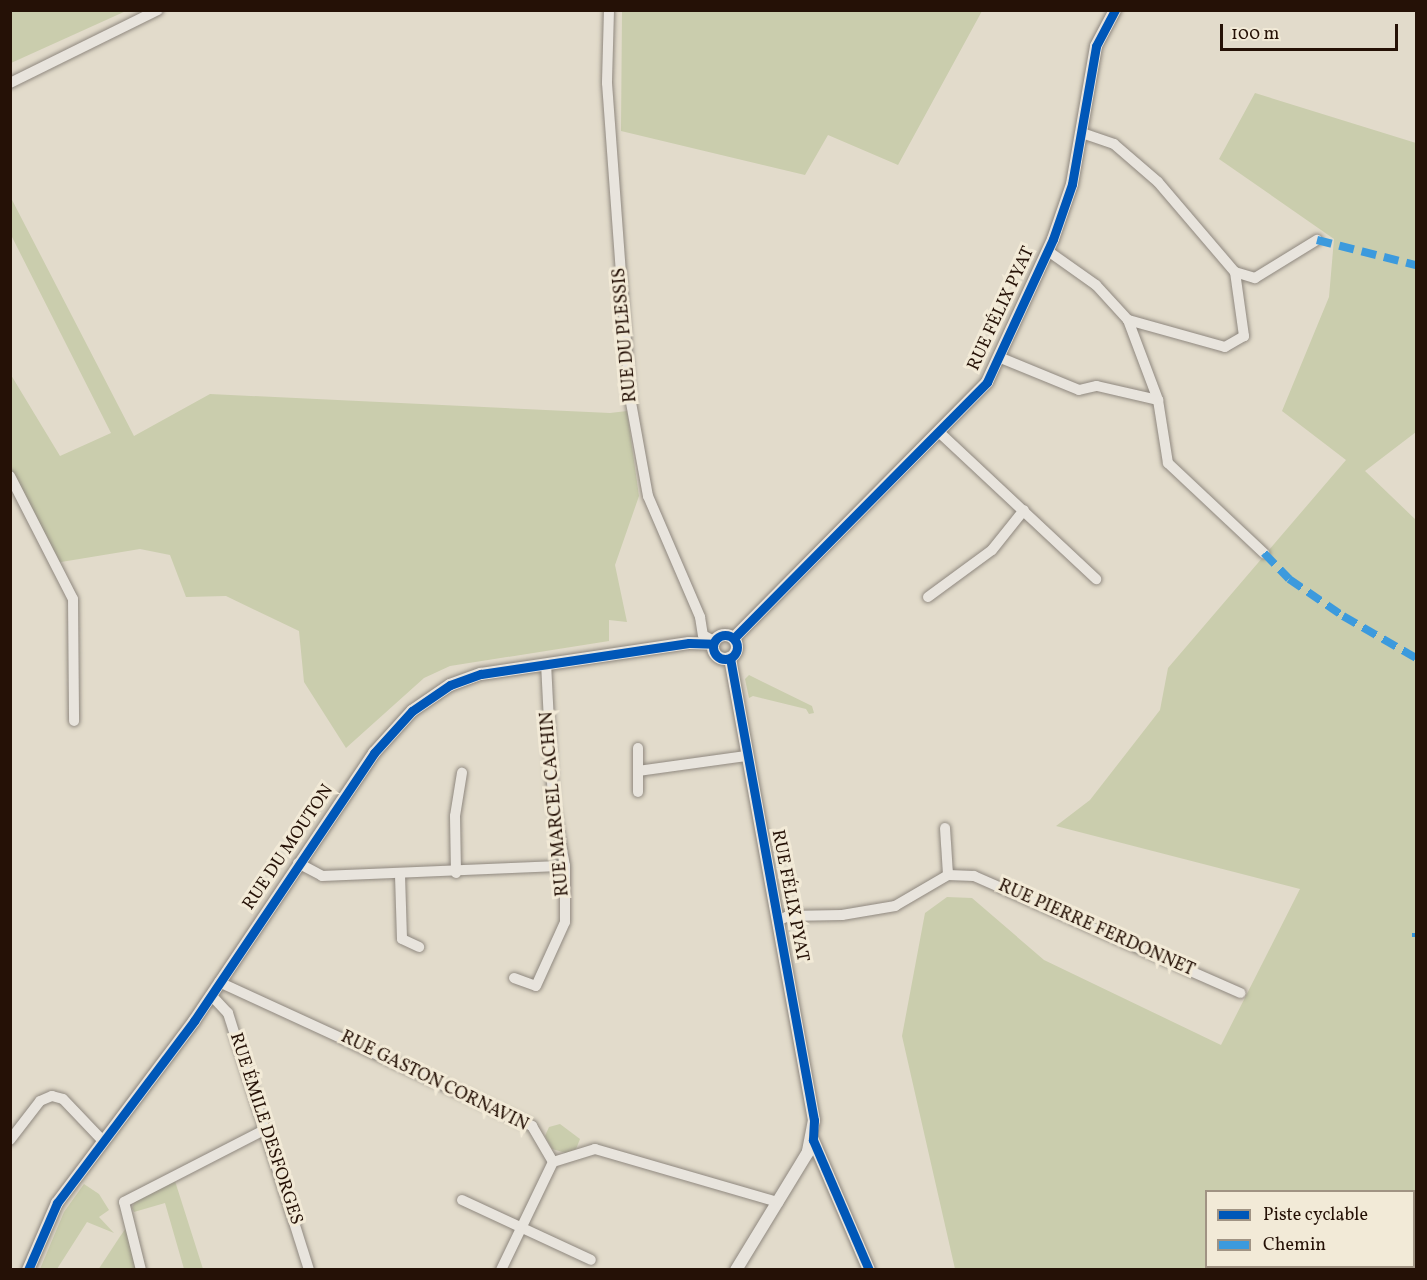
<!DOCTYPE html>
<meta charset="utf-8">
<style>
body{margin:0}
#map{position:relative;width:1427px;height:1280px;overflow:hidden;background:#e2dbcb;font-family:Vollkorn,serif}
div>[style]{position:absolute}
.green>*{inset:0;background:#cacdad}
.roads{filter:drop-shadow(0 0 2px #8f887f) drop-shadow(0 0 2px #8f887f)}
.minor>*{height:10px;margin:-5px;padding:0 5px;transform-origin:5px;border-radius:5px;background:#e8e4dd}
.tertiary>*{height:12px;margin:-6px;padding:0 6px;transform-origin:6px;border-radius:6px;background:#e8e4dd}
.tertiary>.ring{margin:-6px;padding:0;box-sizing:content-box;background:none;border:12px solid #e8e4dd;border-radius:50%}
.quiet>*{height:8px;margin-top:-4px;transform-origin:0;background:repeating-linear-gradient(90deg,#3c9add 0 15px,transparent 0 23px)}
.cycleway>*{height:9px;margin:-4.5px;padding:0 4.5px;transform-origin:4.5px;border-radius:4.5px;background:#0057b8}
.cycleway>.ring{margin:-4.5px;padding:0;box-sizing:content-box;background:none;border:9px solid #0057b8;border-radius:50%}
span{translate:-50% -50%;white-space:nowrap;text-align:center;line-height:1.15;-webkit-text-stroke:6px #f2ead7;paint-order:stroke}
.street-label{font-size:18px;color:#251106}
.frame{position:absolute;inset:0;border:12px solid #251106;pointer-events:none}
.legend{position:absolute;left:1205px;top:1190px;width:210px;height:78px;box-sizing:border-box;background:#f2ead7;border:2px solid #a09383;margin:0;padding:8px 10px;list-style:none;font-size:18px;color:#251106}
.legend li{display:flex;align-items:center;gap:12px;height:30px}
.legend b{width:30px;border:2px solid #a09383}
.scale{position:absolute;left:1220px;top:24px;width:178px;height:27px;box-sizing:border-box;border:3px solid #251106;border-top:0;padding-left:8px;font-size:18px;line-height:21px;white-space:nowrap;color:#251106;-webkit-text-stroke:4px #f2ead7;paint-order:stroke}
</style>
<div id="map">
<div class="green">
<i style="clip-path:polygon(11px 10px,126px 10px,126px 11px,11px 63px)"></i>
<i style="clip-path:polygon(622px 11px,622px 10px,982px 11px,898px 165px,828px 135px,805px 175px,621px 131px)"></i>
<i style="clip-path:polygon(evenodd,1255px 93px,1416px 143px,1416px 432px,1365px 471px,1416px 520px,1416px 1269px,955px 1269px,902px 1036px,925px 913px,947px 897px,972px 898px,1044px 960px,1221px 1045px,1300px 889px,1056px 826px,1090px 800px,1160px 710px,1168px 668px,1346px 460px,1282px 411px,1329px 297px,1334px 239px,1219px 159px,1255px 93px,1206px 1192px,1414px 1192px,1414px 1266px,1206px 1266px,1206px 1192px)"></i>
<i style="clip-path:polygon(10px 196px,134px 436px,210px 394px,610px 413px,627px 411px,639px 496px,615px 565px,627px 622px,609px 620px,609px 641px,450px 666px,424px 678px,346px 748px,304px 682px,299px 631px,226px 596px,186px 597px,170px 555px,140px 549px,55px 563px,11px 476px,11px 375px,60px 456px,111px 433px,11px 235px)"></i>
<i style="clip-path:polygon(749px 675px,812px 706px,814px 713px,809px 714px,806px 709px,753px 696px,749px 698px,745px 679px)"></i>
<i style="clip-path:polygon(560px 1124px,580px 1139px,576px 1149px,566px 1153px,552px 1149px,545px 1136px,549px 1127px)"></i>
<i style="clip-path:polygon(175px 1181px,203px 1269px,184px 1269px,165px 1203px,134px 1212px,132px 1208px,135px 1201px)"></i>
<i style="clip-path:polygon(84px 1184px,99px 1194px,109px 1210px,99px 1217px,114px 1233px,87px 1222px,57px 1269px,40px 1269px,64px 1212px)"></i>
<i style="clip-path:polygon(126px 1228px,137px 1269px,98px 1270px,119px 1238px)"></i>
</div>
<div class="roads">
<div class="minor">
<i style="left:609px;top:10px;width:73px;rotate:91.6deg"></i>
<i style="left:607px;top:83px;width:315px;rotate:85.8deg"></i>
<i style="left:630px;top:397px;width:101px;rotate:79.7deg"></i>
<i style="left:648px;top:496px;width:132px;rotate:66.7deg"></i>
<i style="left:700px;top:617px;width:18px;rotate:81deg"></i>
<i style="left:703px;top:635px;width:13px;rotate:29deg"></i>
<i style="left:10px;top:83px;width:165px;rotate:-26.3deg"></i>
<i style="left:1082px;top:133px;width:34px;rotate:19deg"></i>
<i style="left:1114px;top:144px;width:58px;rotate:40.8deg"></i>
<i style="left:1158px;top:182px;width:118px;rotate:49.5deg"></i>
<i style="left:1235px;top:272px;width:65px;rotate:82deg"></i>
<i style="left:1244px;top:336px;width:22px;rotate:150deg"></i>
<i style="left:1225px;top:347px;width:101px;rotate:-164.4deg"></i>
<i style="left:1048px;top:251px;width:59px;rotate:35.3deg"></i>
<i style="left:1096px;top:285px;width:47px;rotate:47.6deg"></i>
<i style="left:1128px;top:320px;width:85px;rotate:69.4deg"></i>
<i style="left:1158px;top:400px;width:64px;rotate:81deg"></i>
<i style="left:1168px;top:463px;width:132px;rotate:43.2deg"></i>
<i style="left:1235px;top:272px;width:21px;rotate:17deg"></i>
<i style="left:1255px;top:278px;width:73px;rotate:-31.5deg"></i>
<i style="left:1001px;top:358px;width:84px;rotate:22.3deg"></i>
<i style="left:1079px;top:390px;width:18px;rotate:-13deg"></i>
<i style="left:1097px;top:386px;width:63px;rotate:12.9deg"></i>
<i style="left:940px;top:433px;width:214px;rotate:43.1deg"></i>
<i style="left:10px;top:476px;width:138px;rotate:62.9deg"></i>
<i style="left:73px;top:599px;width:122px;rotate:89.5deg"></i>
<i style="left:928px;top:597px;width:79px;rotate:-36.3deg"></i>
<i style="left:992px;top:550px;width:51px;rotate:-51.3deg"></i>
<i style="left:638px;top:748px;width:44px;rotate:90deg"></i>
<i style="left:638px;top:771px;width:109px;rotate:-7.9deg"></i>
<i style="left:945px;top:828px;width:47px;rotate:86.3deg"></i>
<i style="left:298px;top:863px;width:27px;rotate:28deg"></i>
<i style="left:322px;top:876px;width:243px;rotate:-2.4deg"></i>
<i style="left:456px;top:873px;width:57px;rotate:-91deg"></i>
<i style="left:455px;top:816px;width:44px;rotate:-80.8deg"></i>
<i style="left:400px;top:875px;width:64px;rotate:88.2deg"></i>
<i style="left:402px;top:939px;width:19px;rotate:25deg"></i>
<i style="left:777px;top:921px;width:12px;rotate:-24deg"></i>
<i style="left:788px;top:916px;width:54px;rotate:-1.1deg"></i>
<i style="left:842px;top:915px;width:54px;rotate:-9.6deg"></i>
<i style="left:895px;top:906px;width:61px;rotate:-30.3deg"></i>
<i style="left:948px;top:875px;width:26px;rotate:2deg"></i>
<i style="left:974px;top:876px;width:291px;rotate:23.7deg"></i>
<i style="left:514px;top:978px;width:23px;rotate:20deg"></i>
<i style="left:536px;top:986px;width:70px;rotate:-65.6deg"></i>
<i style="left:565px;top:922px;width:56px;rotate:-90deg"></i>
<i style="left:565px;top:866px;width:66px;rotate:-100.5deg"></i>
<i style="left:553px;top:801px;width:137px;rotate:-92.9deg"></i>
<i style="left:219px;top:982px;width:345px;rotate:24.7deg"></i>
<i style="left:532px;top:1126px;width:42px;rotate:59.7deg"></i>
<i style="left:553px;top:1162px;width:44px;rotate:-17.2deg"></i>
<i style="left:595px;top:1149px;width:191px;rotate:16.2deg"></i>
<i style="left:211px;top:995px;width:25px;rotate:47deg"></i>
<i style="left:228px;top:1013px;width:269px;rotate:72.5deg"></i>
<i style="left:10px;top:1140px;width:49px;rotate:-52.4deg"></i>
<i style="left:40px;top:1101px;width:13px;rotate:-23deg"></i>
<i style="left:52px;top:1096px;width:11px;rotate:15deg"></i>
<i style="left:63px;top:1099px;width:58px;rotate:46.4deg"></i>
<i style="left:462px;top:1200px;width:142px;rotate:24.9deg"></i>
<i style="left:141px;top:1270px;width:70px;rotate:-104deg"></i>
<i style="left:124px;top:1202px;width:160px;rotate:-27.2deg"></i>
<i style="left:501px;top:1270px;width:120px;rotate:-64.3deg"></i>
</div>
<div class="tertiary">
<i class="ring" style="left:713px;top:635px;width:12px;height:12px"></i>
<i style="left:734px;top:638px;width:360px;rotate:-45.3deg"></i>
<i style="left:987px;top:382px;width:157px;rotate:-65.2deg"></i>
<i style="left:1053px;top:239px;width:58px;rotate:-70.9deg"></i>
<i style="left:1072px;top:184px;width:140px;rotate:-80.1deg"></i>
<i style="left:1096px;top:46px;width:41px;rotate:-62.2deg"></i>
<i style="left:730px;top:658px;width:470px;rotate:79.7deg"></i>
<i style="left:814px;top:1120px;width:33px;rotate:101deg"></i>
<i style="left:808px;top:1152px;width:138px;rotate:121.4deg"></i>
<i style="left:813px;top:1140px;width:142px;rotate:66.7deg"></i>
<i style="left:28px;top:1270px;width:73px;rotate:-66.6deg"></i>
<i style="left:57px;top:1203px;width:228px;rotate:-53deg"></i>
<i style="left:194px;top:1021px;width:323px;rotate:-56.1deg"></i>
<i style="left:374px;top:753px;width:57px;rotate:-47.9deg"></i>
<i style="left:412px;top:711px;width:46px;rotate:-34.4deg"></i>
<i style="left:450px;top:685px;width:33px;rotate:-20deg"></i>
<i style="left:481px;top:674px;width:210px;rotate:-8.5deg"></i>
<i style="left:689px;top:643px;width:24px;rotate:2deg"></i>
</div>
</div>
<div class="quiet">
<i style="left:1317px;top:240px;width:102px;rotate:14.2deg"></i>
<i style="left:1264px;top:553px;width:36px;rotate:46deg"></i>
<i style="left:1289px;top:579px;width:65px;rotate:34.4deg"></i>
<i style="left:1343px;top:616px;width:84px;rotate:29.9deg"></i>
<i style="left:1416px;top:933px;width:4px;rotate:90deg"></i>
<i style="left:1349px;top:1270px;width:4px;rotate:-76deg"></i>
</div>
<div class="cycleway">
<i class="ring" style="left:713px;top:635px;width:15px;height:15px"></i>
<i style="left:734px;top:638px;width:360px;rotate:-45.3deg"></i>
<i style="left:987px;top:382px;width:157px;rotate:-65.2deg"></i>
<i style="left:1053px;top:239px;width:58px;rotate:-70.9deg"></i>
<i style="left:1072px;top:184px;width:140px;rotate:-80.1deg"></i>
<i style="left:1096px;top:46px;width:41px;rotate:-62.2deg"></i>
<i style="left:730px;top:658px;width:470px;rotate:79.7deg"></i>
<i style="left:814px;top:1120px;width:20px;rotate:93deg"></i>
<i style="left:813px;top:1140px;width:142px;rotate:66.7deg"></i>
<i style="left:28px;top:1270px;width:73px;rotate:-66.6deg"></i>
<i style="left:57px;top:1203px;width:228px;rotate:-53deg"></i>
<i style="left:194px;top:1021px;width:323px;rotate:-56.1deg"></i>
<i style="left:374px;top:753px;width:57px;rotate:-47.9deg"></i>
<i style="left:412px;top:711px;width:46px;rotate:-34.4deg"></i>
<i style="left:450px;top:685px;width:33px;rotate:-20deg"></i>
<i style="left:481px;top:674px;width:210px;rotate:-8.5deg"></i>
<i style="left:689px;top:643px;width:24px;rotate:2deg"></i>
</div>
<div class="street-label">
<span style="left:1002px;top:309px;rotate:-65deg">RUE FÉLIX PYAT</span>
<span style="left:626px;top:335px;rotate:-95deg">RUE DU PLESSIS</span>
<span style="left:556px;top:804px;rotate:-95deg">RUE MARCEL CACHIN</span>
<span style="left:289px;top:848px;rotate:-56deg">RUE DU MOUTON</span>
<span style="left:789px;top:896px;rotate:79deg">RUE FÉLIX PYAT</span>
<span style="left:1096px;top:929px;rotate:24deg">RUE PIERRE FERDONNET</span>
<span style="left:434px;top:1082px;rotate:26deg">RUE GASTON CORNAVIN</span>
<span style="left:265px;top:1129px;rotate:72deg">RUE ÉMILE DESFORGES</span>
</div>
<div class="frame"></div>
<ul class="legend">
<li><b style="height:8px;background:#0057b8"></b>Piste cyclable</li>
<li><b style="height:8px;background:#3c9add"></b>Chemin</li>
</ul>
<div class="scale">100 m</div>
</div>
